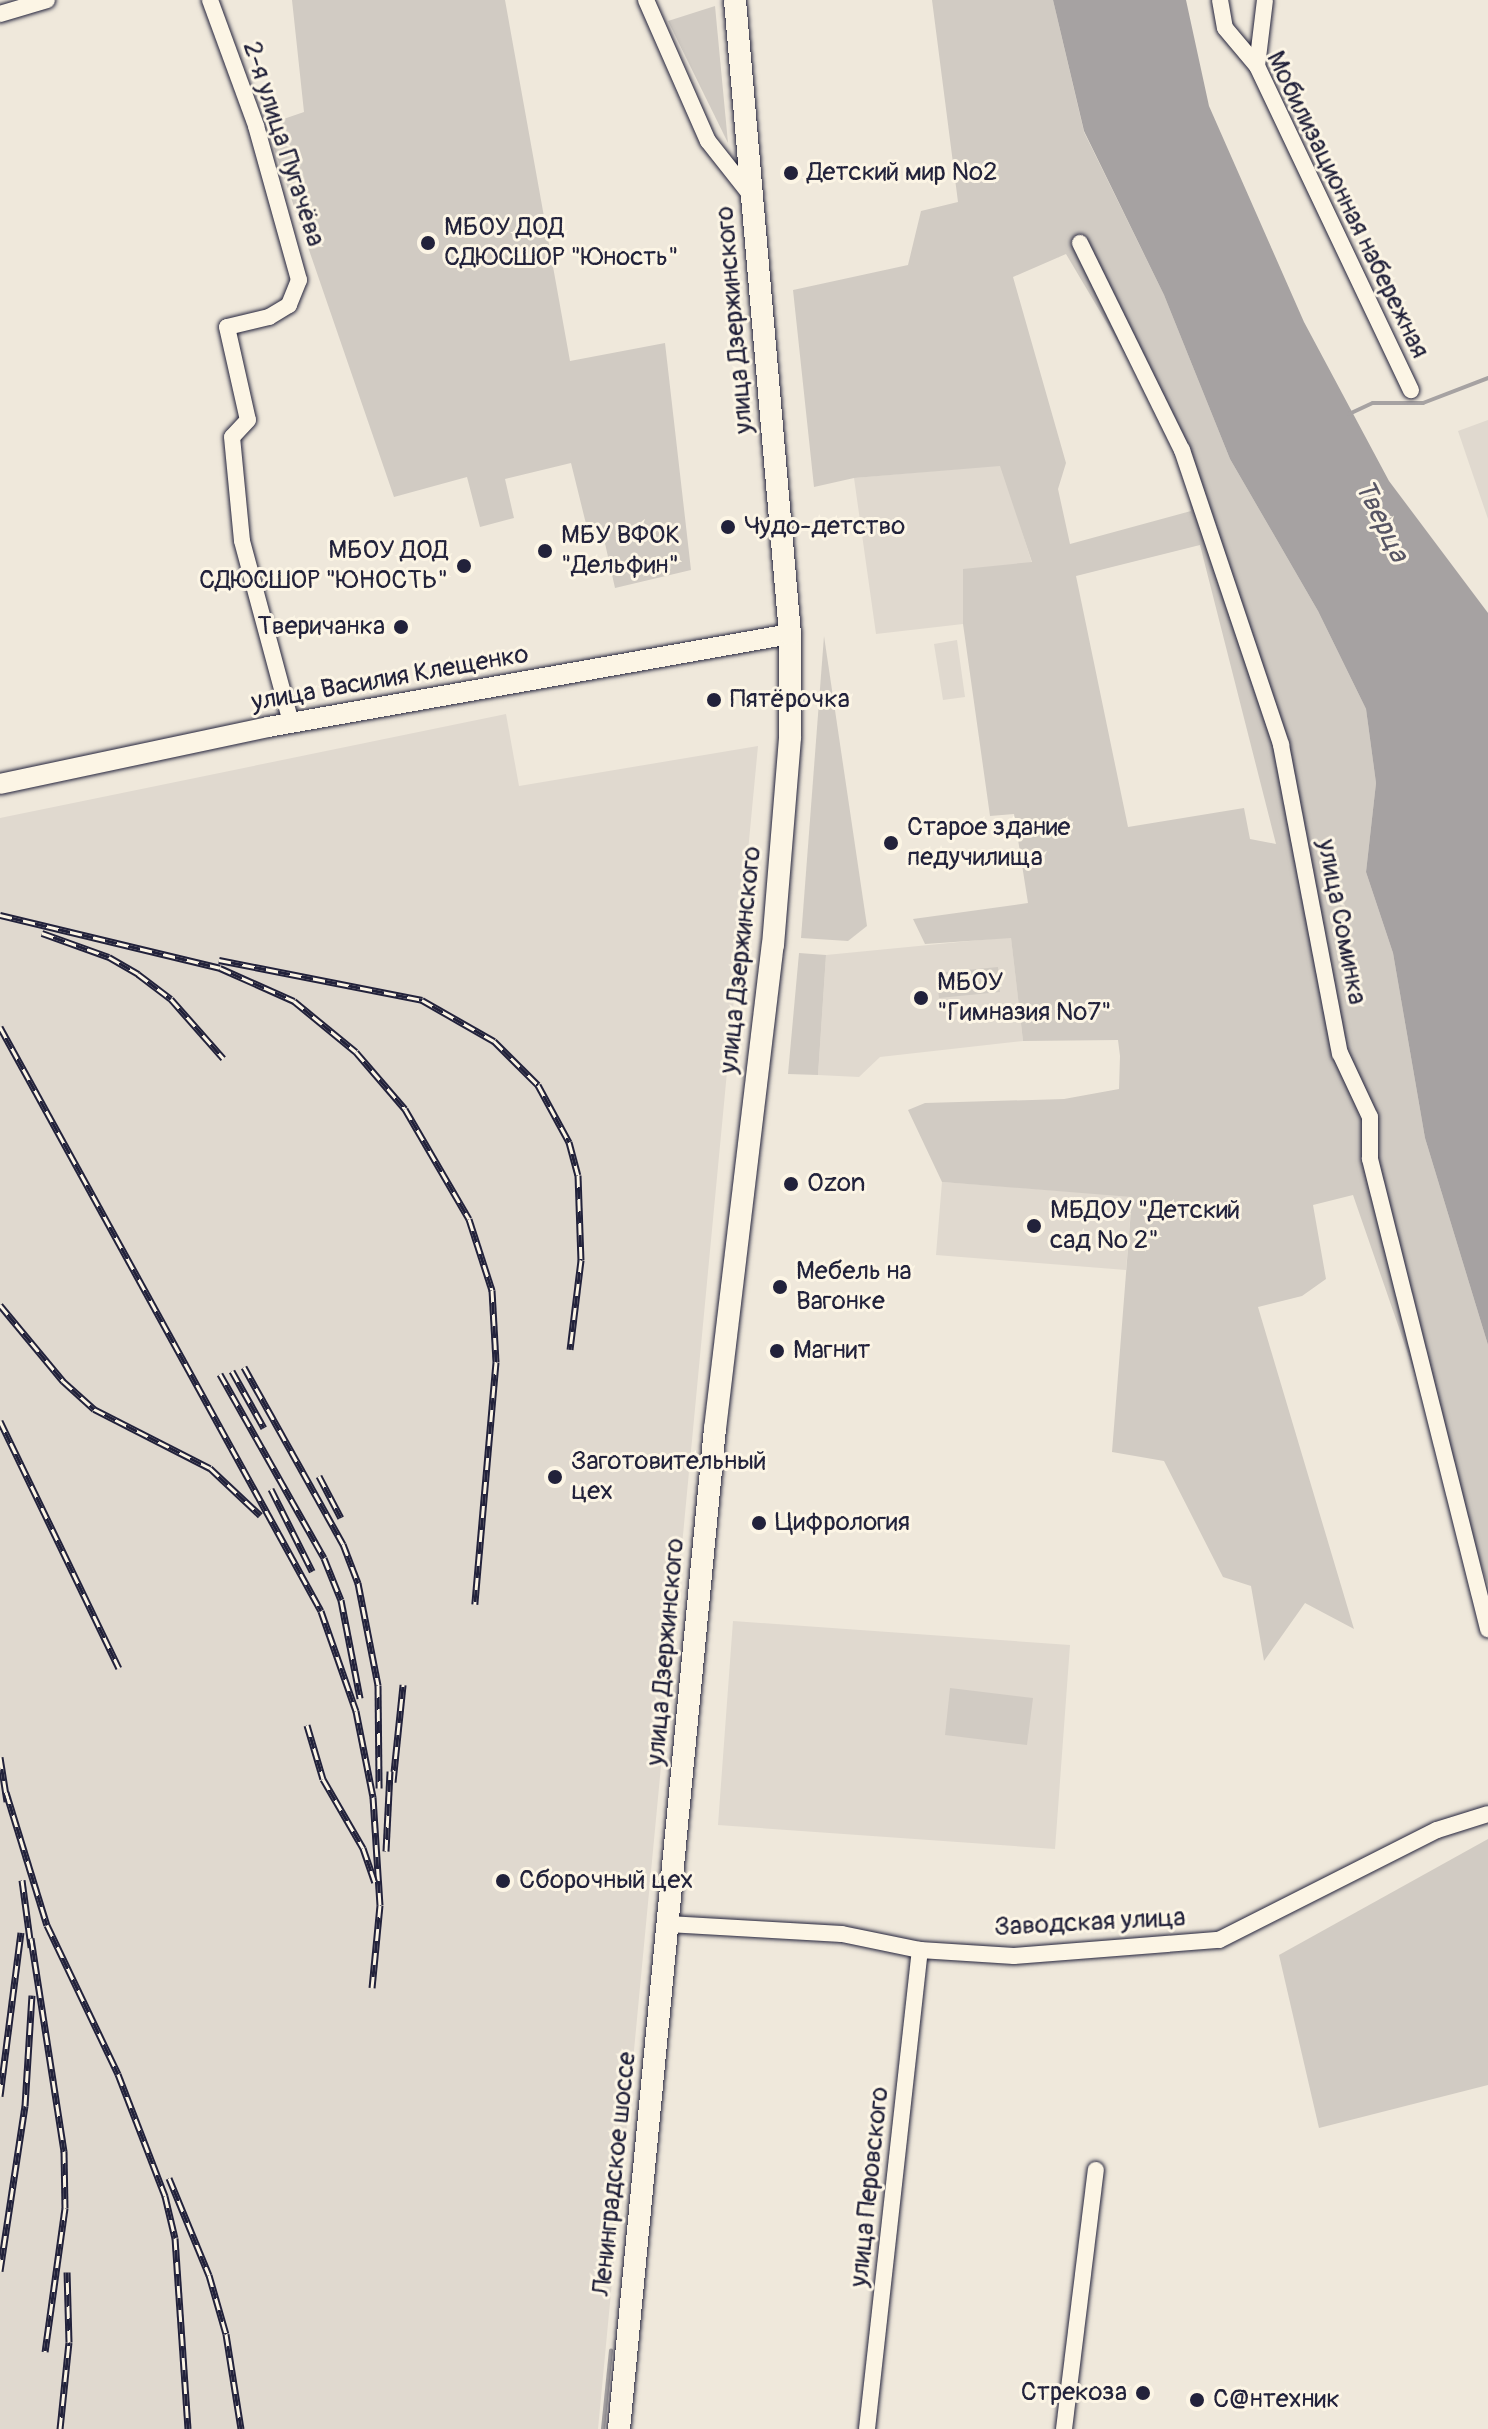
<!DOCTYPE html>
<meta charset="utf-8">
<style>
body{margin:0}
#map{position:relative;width:1488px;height:2429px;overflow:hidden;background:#efe8db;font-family:Pangolin,sans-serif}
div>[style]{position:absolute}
.built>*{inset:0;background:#e0d9cf}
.green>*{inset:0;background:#d1cbc3}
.water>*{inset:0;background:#a6a2a2}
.stream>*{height:4px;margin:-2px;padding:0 2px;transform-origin:2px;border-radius:2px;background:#a6a2a2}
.roads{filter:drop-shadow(0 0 2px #22223b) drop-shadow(0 0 2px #22223b)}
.minor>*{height:16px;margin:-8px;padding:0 8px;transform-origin:8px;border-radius:8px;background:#fcf5e5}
.tertiary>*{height:20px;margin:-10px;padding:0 10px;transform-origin:10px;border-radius:10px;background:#fcf5e5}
.secondary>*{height:22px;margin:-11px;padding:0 11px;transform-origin:11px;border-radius:11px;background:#fcf5e5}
.rail>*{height:7px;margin-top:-3.5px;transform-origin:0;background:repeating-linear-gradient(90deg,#fcf5e5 0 12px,#22223b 0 24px);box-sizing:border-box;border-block:2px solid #22223b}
.dots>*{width:22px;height:22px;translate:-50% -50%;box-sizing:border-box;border:4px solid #fcf5e5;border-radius:50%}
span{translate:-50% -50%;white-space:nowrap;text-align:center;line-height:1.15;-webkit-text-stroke:6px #fcf5e5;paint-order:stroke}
.street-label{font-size:26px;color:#22223b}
.poi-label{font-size:26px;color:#22223b}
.left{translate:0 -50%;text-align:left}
.right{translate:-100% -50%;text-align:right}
.water-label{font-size:28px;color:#575564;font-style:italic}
</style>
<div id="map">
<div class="built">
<i style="clip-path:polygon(1488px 420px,1488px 519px,1458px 431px)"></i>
<i style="clip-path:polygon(1001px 465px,1032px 563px,963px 570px,963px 624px,876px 634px,854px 478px)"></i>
<i style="clip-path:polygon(957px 640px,965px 697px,943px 700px,934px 644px)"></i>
<i style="clip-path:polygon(506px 714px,519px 786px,758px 746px,598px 2429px,0 2429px,0 818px)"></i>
<i style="clip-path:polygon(1011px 937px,1023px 1041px,880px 1057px,859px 1077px,818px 1075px,826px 955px)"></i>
<i style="clip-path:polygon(942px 1182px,1132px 1196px,1126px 1270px,936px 1255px)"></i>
<i style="clip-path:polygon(733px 1621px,1070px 1645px,1055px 1849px,718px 1825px)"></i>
</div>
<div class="green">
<i style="clip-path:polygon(292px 0,505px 0,570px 361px,665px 343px,691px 570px,615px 588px,602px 530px,588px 532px,571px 463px,505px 479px,514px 518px,480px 527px,467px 477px,394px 497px,266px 125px,304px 112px)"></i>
<i style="clip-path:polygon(evenodd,932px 0,1053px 0,1084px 132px,1164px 295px,1230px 459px,1318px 611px,1366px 709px,1376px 783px,1366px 872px,1393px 953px,1425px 1138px,1488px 1345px,1488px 1585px,1353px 1195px,1313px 1205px,1326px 1279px,1302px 1296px,1258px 1307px,1354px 1629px,1305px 1603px,1264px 1661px,1251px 1586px,1223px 1577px,1164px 1461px,1112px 1452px,1132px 1197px,942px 1182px,908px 1110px,925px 1103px,1064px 1099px,1119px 1089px,1120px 1056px,1118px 1040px,1023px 1041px,1011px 938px,925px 944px,913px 919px,1028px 903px,1014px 814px,990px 816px,963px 624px,963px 569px,1032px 562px,1000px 466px,854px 478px,814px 487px,793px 290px,908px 265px,921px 211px,958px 202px,932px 0,1066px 254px,1182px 450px,1191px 511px,1070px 544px,1058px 489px,1066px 463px,1013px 277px,1066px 254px,932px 0,1200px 545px,1276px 844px,1250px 839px,1244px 808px,1128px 827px,1076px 576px,1200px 545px)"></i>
<i style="clip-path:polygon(715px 6px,728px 143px,668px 21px)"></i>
<i style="clip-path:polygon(824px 636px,867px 926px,848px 941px,801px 938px)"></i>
<i style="clip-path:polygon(799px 953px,826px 955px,818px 1075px,788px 1074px)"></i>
<i style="clip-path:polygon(998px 967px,1000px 992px,939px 998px,936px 973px)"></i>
<i style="clip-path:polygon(950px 1688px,1033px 1698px,1027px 1745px,945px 1735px)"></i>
<i style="clip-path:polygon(1488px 1839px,1488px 2085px,1319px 2128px,1279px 1955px)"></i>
</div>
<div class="water">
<i style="clip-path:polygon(1053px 0,1186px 0,1209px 106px,1304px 322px,1389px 481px,1488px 613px,1488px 1345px,1425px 1138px,1393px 953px,1366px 872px,1376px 783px,1366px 709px,1318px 611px,1230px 459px,1164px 295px,1084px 131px)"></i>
</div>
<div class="stream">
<i style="left:1349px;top:414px;width:26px;rotate:-25deg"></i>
<i style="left:1373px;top:403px;width:50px"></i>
<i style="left:1423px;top:403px;width:70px;rotate:-21deg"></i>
<i style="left:603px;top:2429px;width:79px;rotate:-84.2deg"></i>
</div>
<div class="roads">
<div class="minor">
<i style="left:210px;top:0;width:134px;rotate:69.9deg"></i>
<i style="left:256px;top:126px;width:160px;rotate:74.4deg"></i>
<i style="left:299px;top:280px;width:27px;rotate:112deg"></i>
<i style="left:289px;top:305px;width:23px;rotate:149deg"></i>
<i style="left:269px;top:317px;width:43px;rotate:166.6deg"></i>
<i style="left:227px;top:327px;width:95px;rotate:77.3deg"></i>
<i style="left:248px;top:420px;width:23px;rotate:133deg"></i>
<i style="left:232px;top:437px;width:104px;rotate:84.5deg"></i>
<i style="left:242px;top:541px;width:188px;rotate:74.9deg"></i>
<i style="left:646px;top:0;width:154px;rotate:66.3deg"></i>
<i style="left:708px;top:141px;width:73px;rotate:51.7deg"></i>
<i style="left:1220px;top:0;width:28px;rotate:80deg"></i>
<i style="left:1225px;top:28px;width:50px;rotate:49.9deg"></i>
<i style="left:1257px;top:66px;width:359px;rotate:64.6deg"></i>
<i style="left:0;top:14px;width:49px;rotate:-16.6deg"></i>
<i style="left:1257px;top:66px;width:66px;rotate:-83.1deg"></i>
<i style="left:1080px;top:243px;width:231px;rotate:63.8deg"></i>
<i style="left:1182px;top:450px;width:311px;rotate:71.4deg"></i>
<i style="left:1281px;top:745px;width:314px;rotate:79.2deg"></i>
<i style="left:1340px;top:1053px;width:71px;rotate:64.9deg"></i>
<i style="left:1370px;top:1117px;width:42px;rotate:90deg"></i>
<i style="left:1370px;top:1159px;width:485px;rotate:75.9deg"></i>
<i style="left:668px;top:1924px;width:174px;rotate:3.3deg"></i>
<i style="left:842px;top:1934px;width:80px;rotate:11.6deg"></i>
<i style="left:920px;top:1950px;width:94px;rotate:3.7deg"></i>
<i style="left:1014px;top:1956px;width:206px;rotate:-4.5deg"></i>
<i style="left:1219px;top:1940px;width:244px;rotate:-26.8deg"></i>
<i style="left:1437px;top:1830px;width:53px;rotate:-17.4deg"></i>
<i style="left:867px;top:2429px;width:482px;rotate:-83.7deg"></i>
<i style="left:1064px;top:2429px;width:261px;rotate:-83deg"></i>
</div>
<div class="tertiary">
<i style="left:0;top:784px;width:274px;rotate:-12deg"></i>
<i style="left:268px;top:727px;width:530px;rotate:-10.1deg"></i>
</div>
<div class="secondary">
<i style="left:619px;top:2429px;width:1005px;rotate:-84.52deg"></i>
<i style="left:715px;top:1429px;width:487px;rotate:-83.2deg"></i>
<i style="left:773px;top:945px;width:209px;rotate:-85.3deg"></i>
<i style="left:790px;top:737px;width:103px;rotate:-90deg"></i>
<i style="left:790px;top:634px;width:636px;rotate:-94.96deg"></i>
</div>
</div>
<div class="rail">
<i style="left:0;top:915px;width:226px;rotate:13.5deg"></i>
<i style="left:220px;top:968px;width:81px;rotate:24deg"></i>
<i style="left:294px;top:1001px;width:80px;rotate:39.4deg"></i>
<i style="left:356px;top:1052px;width:75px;rotate:49.3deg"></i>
<i style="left:405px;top:1109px;width:127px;rotate:59.8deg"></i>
<i style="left:469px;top:1219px;width:75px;rotate:72.1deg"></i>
<i style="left:492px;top:1290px;width:72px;rotate:86.8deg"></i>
<i style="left:496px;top:1362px;width:243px;rotate:95deg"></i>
<i style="left:42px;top:933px;width:71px;rotate:19.7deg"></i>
<i style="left:109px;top:957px;width:34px;rotate:30deg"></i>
<i style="left:138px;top:974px;width:41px;rotate:37.1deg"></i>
<i style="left:171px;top:999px;width:79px;rotate:48.6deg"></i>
<i style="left:219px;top:960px;width:207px;rotate:11.1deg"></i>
<i style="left:422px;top:1000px;width:83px;rotate:29.7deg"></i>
<i style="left:494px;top:1041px;width:62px;rotate:45deg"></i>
<i style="left:538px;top:1085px;width:65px;rotate:61.5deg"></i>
<i style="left:569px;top:1142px;width:34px;rotate:75deg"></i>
<i style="left:578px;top:1175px;width:85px;rotate:88deg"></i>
<i style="left:581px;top:1260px;width:90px;rotate:97deg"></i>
<i style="left:0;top:1027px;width:666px;rotate:61.2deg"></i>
<i style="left:321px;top:1611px;width:106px;rotate:70.7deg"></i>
<i style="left:356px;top:1711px;width:88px;rotate:78.8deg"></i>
<i style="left:373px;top:1797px;width:108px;rotate:86.3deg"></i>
<i style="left:380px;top:1905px;width:83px;rotate:95.5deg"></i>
<i style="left:0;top:1305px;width:99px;rotate:50.3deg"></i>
<i style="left:63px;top:1381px;width:42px;rotate:42.1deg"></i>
<i style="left:94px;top:1409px;width:130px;rotate:27deg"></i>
<i style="left:210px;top:1468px;width:69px;rotate:43.2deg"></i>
<i style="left:244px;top:1367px;width:203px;rotate:60.8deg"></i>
<i style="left:343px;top:1544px;width:42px;rotate:69deg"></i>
<i style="left:358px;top:1583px;width:104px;rotate:78.9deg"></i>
<i style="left:378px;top:1685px;width:103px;rotate:89.4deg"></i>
<i style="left:232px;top:1371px;width:65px;rotate:60.7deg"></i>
<i style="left:220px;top:1374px;width:211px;rotate:60.5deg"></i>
<i style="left:324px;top:1558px;width:45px;rotate:68deg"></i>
<i style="left:341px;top:1600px;width:100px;rotate:79deg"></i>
<i style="left:0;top:1421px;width:274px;rotate:64.3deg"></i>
<i style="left:319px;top:1476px;width:47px;rotate:62.4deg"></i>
<i style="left:271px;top:1489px;width:92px;rotate:63.4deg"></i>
<i style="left:307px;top:1725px;width:56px;rotate:73.5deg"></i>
<i style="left:323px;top:1779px;width:80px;rotate:59.9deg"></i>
<i style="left:363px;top:1848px;width:36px;rotate:71deg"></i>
<i style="left:0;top:1757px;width:45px;rotate:81deg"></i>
<i style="left:393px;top:1782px;width:98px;rotate:-84.1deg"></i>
<i style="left:6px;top:1792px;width:139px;rotate:72.9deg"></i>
<i style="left:47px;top:1925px;width:165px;rotate:64.5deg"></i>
<i style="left:118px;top:2074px;width:131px;rotate:68.9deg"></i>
<i style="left:165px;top:2196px;width:43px;rotate:76.6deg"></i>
<i style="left:175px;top:2238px;width:191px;rotate:86.1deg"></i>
<i style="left:386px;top:1851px;width:80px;rotate:-87.1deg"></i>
<i style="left:22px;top:1880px;width:68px;rotate:82.3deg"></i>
<i style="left:31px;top:1938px;width:216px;rotate:81.2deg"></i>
<i style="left:64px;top:2151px;width:57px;rotate:89deg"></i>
<i style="left:65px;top:2208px;width:145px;rotate:97.9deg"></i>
<i style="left:0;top:2096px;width:165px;rotate:-82.7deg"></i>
<i style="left:169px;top:2178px;width:105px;rotate:67.6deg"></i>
<i style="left:209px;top:2275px;width:61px;rotate:73.9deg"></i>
<i style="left:226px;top:2334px;width:96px;rotate:81deg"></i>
<i style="left:0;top:2271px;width:167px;rotate:-81.4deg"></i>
<i style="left:25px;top:2106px;width:111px;rotate:-86.4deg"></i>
<i style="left:60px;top:2429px;width:87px;rotate:-84.1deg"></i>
<i style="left:69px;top:2342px;width:70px;rotate:-91.6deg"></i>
</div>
<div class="dots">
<i style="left:791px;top:173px;background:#22223b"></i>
<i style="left:428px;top:243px;background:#22223b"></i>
<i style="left:728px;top:527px;background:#22223b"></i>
<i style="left:545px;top:551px;background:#22223b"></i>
<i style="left:464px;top:566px;background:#22223b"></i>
<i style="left:401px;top:627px;background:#22223b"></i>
<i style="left:714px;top:700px;background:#22223b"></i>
<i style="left:891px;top:843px;background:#22223b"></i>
<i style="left:921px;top:998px;background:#22223b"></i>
<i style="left:791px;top:1184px;background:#22223b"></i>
<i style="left:1034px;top:1226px;background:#22223b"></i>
<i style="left:780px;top:1287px;background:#22223b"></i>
<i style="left:777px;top:1351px;background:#22223b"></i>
<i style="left:555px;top:1477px;background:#22223b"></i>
<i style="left:759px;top:1523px;background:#22223b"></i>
<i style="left:503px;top:1881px;background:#22223b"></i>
<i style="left:1143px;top:2393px;background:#22223b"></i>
<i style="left:1197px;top:2400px;background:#22223b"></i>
</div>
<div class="street-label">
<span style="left:283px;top:144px;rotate:72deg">2-я улица Пугачёва</span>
<span style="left:1347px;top:205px;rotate:64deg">Мобилизационная набережная</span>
<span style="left:735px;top:320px;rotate:-95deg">улица Дзержинского</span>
<span style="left:390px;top:679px;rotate:-10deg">улица Василия Клещенко</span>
<span style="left:1341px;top:922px;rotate:79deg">улица Соминка</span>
<span style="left:741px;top:960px;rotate:-84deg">улица Дзержинского</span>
<span style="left:666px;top:1652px;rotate:-85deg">улица Дзержинского</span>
<span style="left:1090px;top:1923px;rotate:-3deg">Заводская улица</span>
<span style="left:615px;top:2174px;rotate:-84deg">Ленинградское шоссе</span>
<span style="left:870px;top:2187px;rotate:-84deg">улица Перовского</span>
</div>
<div class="poi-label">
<span class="left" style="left:807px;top:173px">Детский мир №2</span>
<span class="left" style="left:444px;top:243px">МБОУ ДОД<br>СДЮСШОР "Юность"</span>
<span class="left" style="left:744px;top:527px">Чудо-детство</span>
<span class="left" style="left:561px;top:551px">МБУ ВФОК<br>"Дельфин"</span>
<span class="right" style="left:448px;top:566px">МБОУ ДОД<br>СДЮСШОР "ЮНОСТЬ"</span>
<span class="right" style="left:385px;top:627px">Тверичанка</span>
<span class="left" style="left:730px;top:700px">Пятёрочка</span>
<span class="left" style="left:907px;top:843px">Старое здание<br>педучилища</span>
<span class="left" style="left:937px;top:998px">МБОУ<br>"Гимназия №7"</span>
<span class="left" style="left:807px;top:1184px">Ozon</span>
<span class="left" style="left:1050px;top:1226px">МБДОУ "Детский<br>сад № 2"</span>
<span class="left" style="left:796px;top:1287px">Мебель на<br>Вагонке</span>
<span class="left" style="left:793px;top:1351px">Магнит</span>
<span class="left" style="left:571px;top:1477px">Заготовительный<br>цех</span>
<span class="left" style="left:775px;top:1523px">Цифрология</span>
<span class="left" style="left:519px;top:1881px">Сборочный цех</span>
<span class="right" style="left:1127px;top:2393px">Стрекоза</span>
<span class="left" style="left:1213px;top:2400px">С@нтехник</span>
</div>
<div class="water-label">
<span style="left:1381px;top:521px;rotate:64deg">Тверца</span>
</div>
</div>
